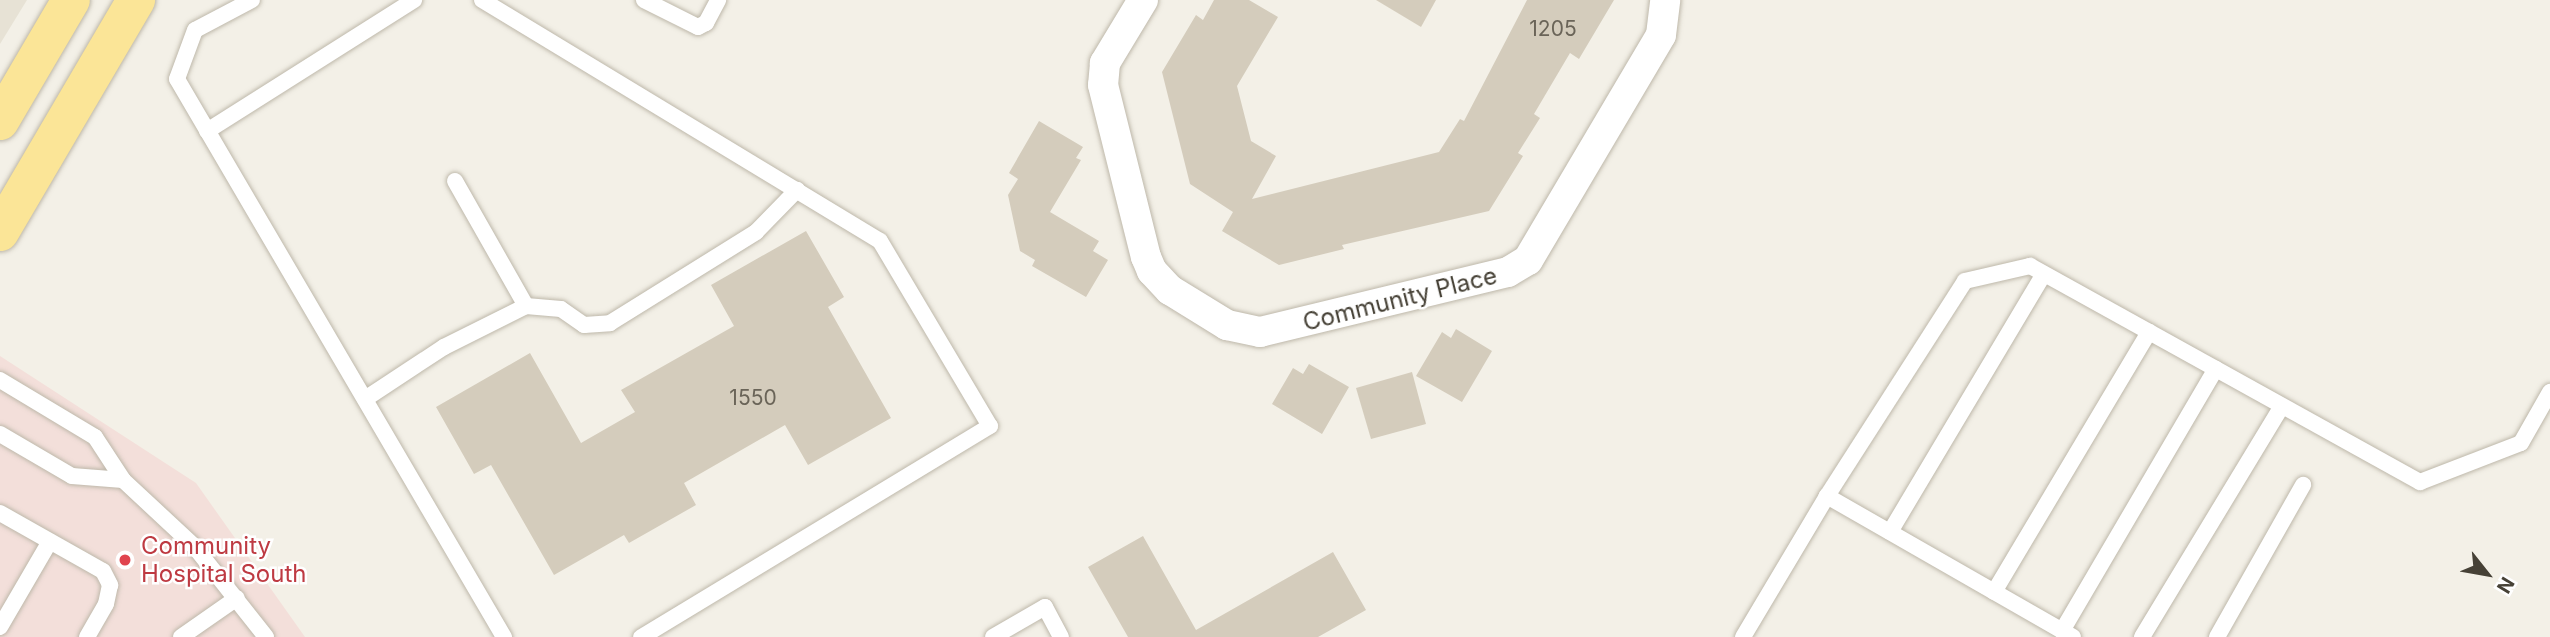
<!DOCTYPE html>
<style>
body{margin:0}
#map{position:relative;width:2550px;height:637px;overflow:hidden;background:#f3f0e7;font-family:Inter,sans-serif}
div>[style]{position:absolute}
.residential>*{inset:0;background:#e7e2d5}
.medical>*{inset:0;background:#f3dfda}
.building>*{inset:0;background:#d4ccbc}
.roads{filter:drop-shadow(0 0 2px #beb8aa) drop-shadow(0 0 2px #beb8aa)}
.lane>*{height:16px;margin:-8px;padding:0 8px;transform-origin:8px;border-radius:8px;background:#fff}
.street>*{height:30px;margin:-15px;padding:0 15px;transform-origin:15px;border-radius:15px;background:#fff}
.primary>*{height:38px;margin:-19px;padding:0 19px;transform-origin:19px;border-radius:19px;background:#fbe597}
.dots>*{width:19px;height:19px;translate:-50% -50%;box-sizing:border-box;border:4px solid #fff;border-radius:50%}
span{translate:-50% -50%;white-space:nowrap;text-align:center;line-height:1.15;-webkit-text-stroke:5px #fff;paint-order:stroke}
.number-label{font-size:21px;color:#6a6458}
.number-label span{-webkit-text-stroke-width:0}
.street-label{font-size:24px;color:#464136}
.health-label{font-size:24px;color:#be3a42}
.left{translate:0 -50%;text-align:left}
.north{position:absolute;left:2452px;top:539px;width:70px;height:70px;-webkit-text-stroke:5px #fff;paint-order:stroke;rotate:121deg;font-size:19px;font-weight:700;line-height:28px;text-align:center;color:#464136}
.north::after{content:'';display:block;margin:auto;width:24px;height:32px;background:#464136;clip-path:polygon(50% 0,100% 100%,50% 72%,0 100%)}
</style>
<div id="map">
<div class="residential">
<i style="clip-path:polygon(0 0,27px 0,0 44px)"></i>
</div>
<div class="medical">
<i style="clip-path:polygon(0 356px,196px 483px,305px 637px,0 637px)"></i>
</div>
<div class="building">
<i style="clip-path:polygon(1214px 0,1249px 0,1278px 17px,1237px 86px,1251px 141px,1276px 156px,1252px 199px,1439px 152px,1460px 119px,1464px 121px,1527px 0,1614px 0,1579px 59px,1570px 53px,1534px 114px,1540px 118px,1518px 153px,1523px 156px,1489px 211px,1342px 245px,1344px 249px,1279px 265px,1222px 231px,1233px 212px,1190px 184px,1162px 72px,1196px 15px,1203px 20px)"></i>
<i style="clip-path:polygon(1376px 0,1436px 0,1421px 27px)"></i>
<i style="clip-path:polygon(1039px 121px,1083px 147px,1076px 158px,1081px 160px,1050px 212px,1099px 241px,1093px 251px,1108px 260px,1086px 297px,1032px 266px,1035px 260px,1020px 251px,1008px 195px,1018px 179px,1009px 173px)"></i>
<i style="clip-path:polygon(806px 231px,844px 297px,828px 307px,891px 418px,808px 465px,785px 425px,684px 483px,696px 505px,629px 543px,624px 535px,554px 575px,491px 465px,474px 474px,436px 407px,530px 353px,581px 443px,635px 412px,621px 390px,734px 326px,711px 285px)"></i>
<i style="clip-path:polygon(1456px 329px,1492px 351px,1462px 402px,1416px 376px,1442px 332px,1451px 338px)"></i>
<i style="clip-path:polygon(1309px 364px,1349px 387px,1322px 434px,1272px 404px,1293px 368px,1303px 374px)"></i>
<i style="clip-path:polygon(1412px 372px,1426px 424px,1371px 439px,1356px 388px)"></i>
<i style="clip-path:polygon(1143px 536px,1196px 630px,1333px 552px,1366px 610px,1318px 637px,1128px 637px,1088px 567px)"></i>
</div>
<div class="roads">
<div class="lane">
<i style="left:252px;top:0;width:64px;rotate:152.2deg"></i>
<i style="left:195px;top:30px;width:52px;rotate:110.2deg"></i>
<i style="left:177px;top:79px;width:647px;rotate:59.63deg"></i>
<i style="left:482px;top:0;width:465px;rotate:31.2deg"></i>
<i style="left:880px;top:241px;width:215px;rotate:59.3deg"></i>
<i style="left:990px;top:426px;width:408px;rotate:148.8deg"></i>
<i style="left:644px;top:0;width:60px;rotate:26.6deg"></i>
<i style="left:698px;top:27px;width:9px;rotate:-27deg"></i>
<i style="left:706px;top:23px;width:26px;rotate:-62deg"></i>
<i style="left:207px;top:131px;width:245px;rotate:-32.3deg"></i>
<i style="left:455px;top:181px;width:144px;rotate:60.4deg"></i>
<i style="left:0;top:380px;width:111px;rotate:31deg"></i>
<i style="left:95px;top:437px;width:51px;rotate:56.9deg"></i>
<i style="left:123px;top:480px;width:97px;rotate:42.9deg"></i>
<i style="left:194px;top:546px;width:116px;rotate:51.6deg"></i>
<i style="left:365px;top:399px;width:95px;rotate:-33.4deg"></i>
<i style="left:444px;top:347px;width:92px;rotate:-26.6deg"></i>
<i style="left:526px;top:306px;width:35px;rotate:5deg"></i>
<i style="left:561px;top:309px;width:28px;rotate:35deg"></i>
<i style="left:584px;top:325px;width:26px;rotate:-4deg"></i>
<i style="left:610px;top:323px;width:172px;rotate:-31.9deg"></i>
<i style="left:756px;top:232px;width:59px;rotate:-45.7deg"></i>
<i style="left:0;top:434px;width:83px;rotate:30.3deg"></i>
<i style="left:72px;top:476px;width:51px;rotate:4.5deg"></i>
<i style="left:0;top:513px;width:118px;rotate:29.4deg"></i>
<i style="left:103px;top:571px;width:16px;rotate:63deg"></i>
<i style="left:110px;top:585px;width:19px;rotate:102deg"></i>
<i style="left:106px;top:604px;width:38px;rotate:120deg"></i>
<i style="left:1890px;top:532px;width:300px;rotate:-59.2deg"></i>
<i style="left:1994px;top:592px;width:303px;rotate:-59.2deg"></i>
<i style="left:0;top:627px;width:99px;rotate:-59.8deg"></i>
<i style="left:2062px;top:631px;width:304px;rotate:-59.6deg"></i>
<i style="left:181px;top:637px;width:68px;rotate:-34.9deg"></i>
<i style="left:993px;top:637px;width:60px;rotate:-30deg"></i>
<i style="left:1045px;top:607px;width:34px;rotate:62deg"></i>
<i style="left:1743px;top:637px;width:164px;rotate:-59.2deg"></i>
<i style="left:2073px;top:637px;width:284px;rotate:-150.2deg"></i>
<i style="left:1827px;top:496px;width:255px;rotate:-57.3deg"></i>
<i style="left:1965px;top:281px;width:67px;rotate:-13deg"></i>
<i style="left:2030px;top:266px;width:446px;rotate:29deg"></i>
<i style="left:2420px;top:482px;width:108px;rotate:-21.1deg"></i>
<i style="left:2521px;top:443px;width:59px;rotate:-60.4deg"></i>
<i style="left:2142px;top:637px;width:270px;rotate:-58.8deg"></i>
<i style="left:2217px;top:637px;width:175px;rotate:-60.5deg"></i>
</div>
<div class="street">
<i style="left:1143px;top:0;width:74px;rotate:121.1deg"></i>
<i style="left:1105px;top:63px;width:22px;rotate:95deg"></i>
<i style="left:1103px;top:85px;width:177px;rotate:76deg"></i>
<i style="left:1146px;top:257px;width:15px;rotate:67deg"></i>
<i style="left:1152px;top:271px;width:26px;rotate:47deg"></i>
<i style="left:1170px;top:290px;width:67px;rotate:31.6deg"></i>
<i style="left:1227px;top:325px;width:34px;rotate:12deg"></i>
<i style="left:1260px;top:332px;width:255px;rotate:-13.6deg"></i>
<i style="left:1508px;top:272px;width:23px;rotate:-31deg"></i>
<i style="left:1528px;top:260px;width:261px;rotate:-59.4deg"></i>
<i style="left:1661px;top:35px;width:35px;rotate:-83deg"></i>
</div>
<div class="primary">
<i style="left:0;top:121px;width:140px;rotate:-59.6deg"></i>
<i style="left:0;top:232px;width:269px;rotate:-59.6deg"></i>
</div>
</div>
<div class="dots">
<i style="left:125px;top:560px;background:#e0444e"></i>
</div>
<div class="number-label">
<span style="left:1553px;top:29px">1205</span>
<span style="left:753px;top:398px">1550</span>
</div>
<div class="street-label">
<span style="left:1400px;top:299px;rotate:-14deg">Community Place</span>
</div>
<div class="health-label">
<span class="left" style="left:141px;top:560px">Community<br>Hospital South</span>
</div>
<div class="north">N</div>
</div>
